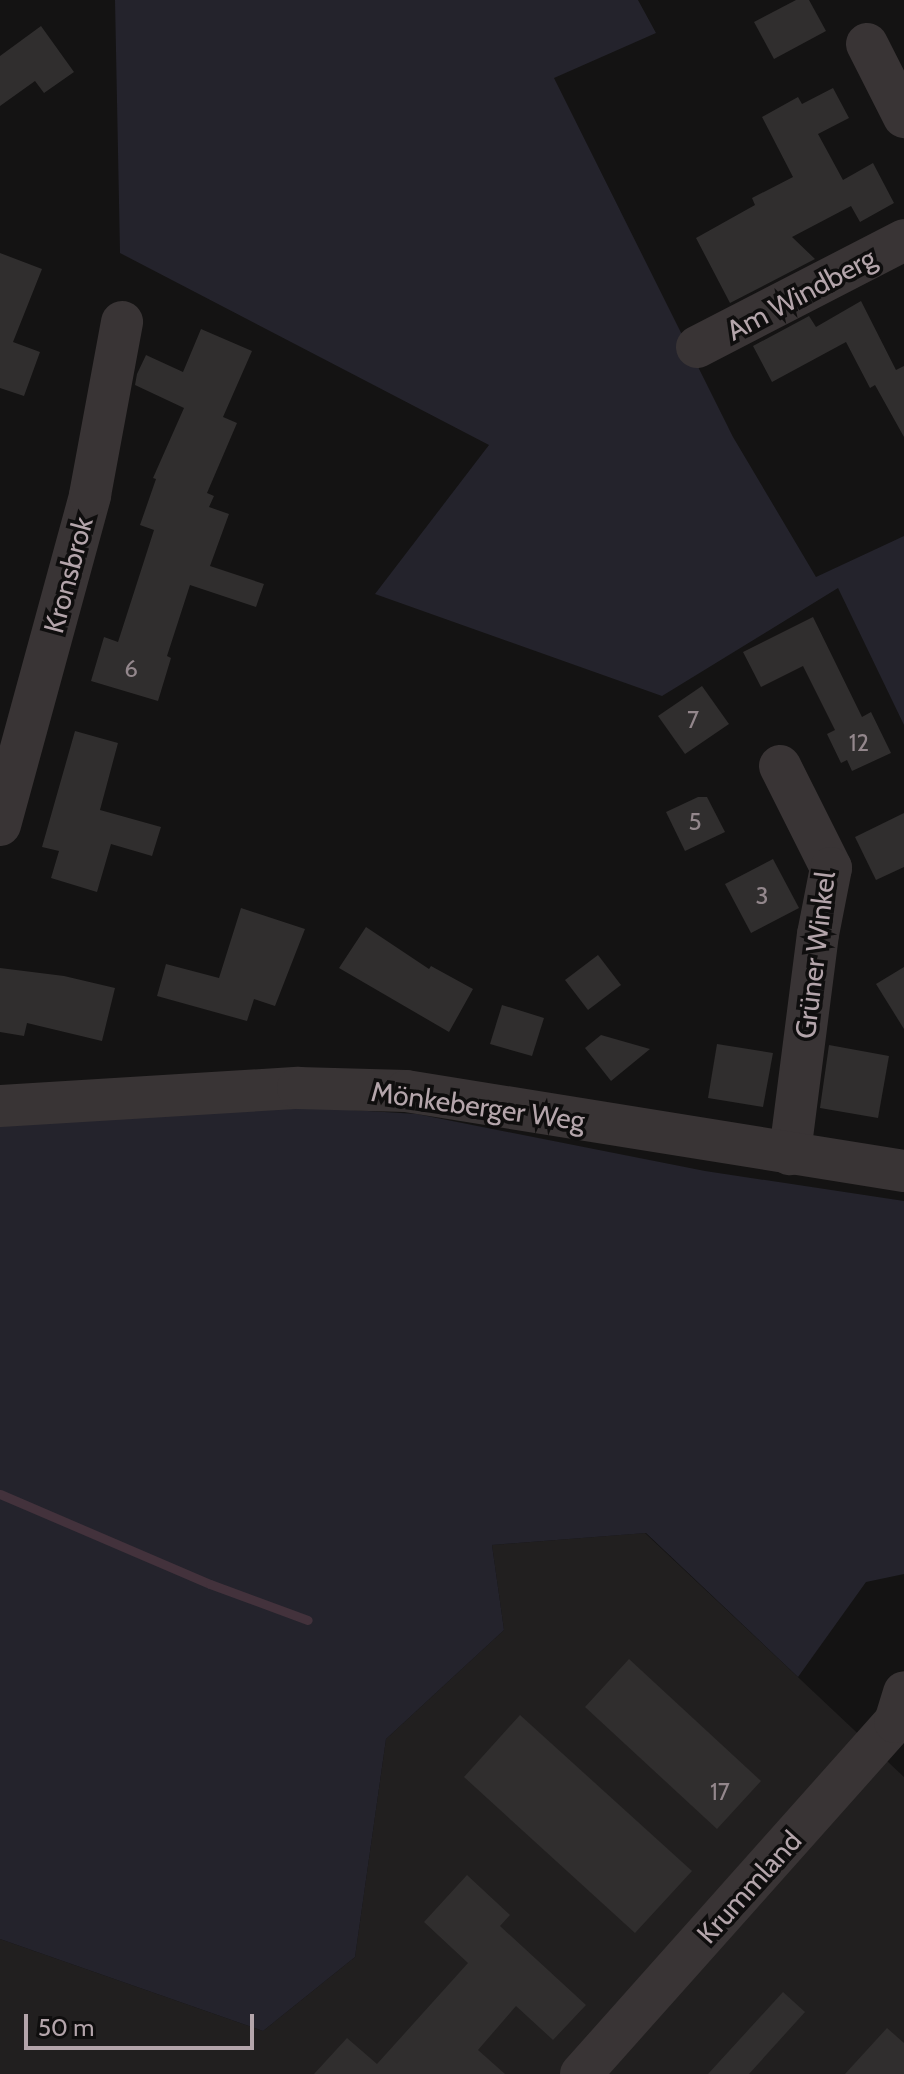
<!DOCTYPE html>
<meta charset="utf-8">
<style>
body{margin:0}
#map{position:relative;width:904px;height:2074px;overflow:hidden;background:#141313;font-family:Cabin,sans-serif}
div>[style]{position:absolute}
.built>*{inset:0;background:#211f1f}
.green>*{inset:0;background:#24232c}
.stream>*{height:9px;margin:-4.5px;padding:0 4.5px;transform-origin:4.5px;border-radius:4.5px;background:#43323c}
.building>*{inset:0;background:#302e2e}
.minor>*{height:42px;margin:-21px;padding:0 21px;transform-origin:21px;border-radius:21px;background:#393435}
span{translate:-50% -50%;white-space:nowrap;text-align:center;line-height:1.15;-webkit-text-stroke:7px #0f0e0e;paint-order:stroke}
.number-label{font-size:24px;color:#93878c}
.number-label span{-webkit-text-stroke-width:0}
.street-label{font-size:28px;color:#b4a5ab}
.scale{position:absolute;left:24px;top:2014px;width:230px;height:36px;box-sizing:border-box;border:4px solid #b4a5ab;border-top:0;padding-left:10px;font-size:24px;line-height:28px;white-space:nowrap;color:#b4a5ab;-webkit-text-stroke:6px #0f0e0e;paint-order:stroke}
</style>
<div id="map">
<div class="built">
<i style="clip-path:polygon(645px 1533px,904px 1777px,904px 2074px,0 2074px,0 1939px,263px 2031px,355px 1957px,386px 1739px,504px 1630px,492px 1545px)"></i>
</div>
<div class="green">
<i style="clip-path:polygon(115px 0,638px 0,656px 33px,554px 78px,733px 437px,816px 577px,904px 536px,904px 725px,838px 588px,662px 696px,375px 594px,489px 445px,120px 253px)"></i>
<i style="clip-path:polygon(302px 1107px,417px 1114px,705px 1171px,904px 1201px,904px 1574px,866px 1582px,798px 1677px,646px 1533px,492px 1545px,504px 1630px,386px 1739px,355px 1957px,263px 2031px,0 1939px,0 1126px)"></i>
</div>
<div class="stream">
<i style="left:0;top:1494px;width:228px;rotate:23.2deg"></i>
<i style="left:210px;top:1584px;width:104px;rotate:20.2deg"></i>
</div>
<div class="building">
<i style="clip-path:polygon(796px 0,809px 0,826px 31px,774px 59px,754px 22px)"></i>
<i style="clip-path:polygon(41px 26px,74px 72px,44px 93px,35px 81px,0 106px,0 56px)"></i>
<i style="clip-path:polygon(833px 88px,849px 118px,818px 134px,843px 180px,873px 163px,894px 203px,860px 222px,851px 206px,792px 237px,815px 259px,730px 303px,696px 238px,755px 205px,752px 198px,793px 177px,762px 117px,798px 97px,802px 104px)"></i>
<i style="clip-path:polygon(0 253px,42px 269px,13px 342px,40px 352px,24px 396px,0 388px)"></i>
<i style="clip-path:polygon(861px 301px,896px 370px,904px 366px,904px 437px,875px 385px,870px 388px,846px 342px,772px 382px,753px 346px,809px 316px,816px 327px)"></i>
<i style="clip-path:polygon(201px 329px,252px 351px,223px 417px,237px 423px,207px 493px,214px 496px,209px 507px,229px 514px,210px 566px,264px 584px,256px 607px,190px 585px,167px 656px,171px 658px,158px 701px,91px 681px,104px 637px,118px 642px,154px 530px,140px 525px,156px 479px,153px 478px,184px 408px,135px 385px,137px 374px,146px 355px,183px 372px)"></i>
<i style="clip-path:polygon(813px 617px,862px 717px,871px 712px,891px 753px,852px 771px,847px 760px,841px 763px,827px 734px,835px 730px,803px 666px,761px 687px,743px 652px)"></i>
<i style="clip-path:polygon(702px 686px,729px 724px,685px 754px,658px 716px)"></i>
<i style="clip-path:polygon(75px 731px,118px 743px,100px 810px,161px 827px,152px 856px,111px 844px,97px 892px,51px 878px,59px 851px,42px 847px)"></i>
<i style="clip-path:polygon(698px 797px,707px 797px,725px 832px,685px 851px,666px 812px)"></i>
<i style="clip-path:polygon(904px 813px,904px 867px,876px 880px,855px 837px)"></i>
<i style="clip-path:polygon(773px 859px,799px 908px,751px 933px,725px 884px)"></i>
<i style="clip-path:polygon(241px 908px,305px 929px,275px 1006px,254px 999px,247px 1021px,157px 996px,166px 964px,219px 978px)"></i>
<i style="clip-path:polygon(366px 927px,429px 969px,431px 966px,473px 989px,449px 1032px,339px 968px)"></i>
<i style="clip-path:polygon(598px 955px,621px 985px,588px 1010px,565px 980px)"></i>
<i style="clip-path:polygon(904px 967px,904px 1029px,876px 984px)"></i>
<i style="clip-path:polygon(0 968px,64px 976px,115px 988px,102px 1041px,27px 1023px,24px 1036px,0 1032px)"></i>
<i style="clip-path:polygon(502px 1005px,544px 1018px,532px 1056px,490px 1044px)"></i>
<i style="clip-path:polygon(601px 1035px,650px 1049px,611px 1081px,585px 1048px)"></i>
<i style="clip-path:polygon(717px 1044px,773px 1053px,763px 1107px,708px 1098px)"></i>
<i style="clip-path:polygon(829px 1045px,889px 1056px,878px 1118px,820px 1108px)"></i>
<i style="clip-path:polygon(629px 1659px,761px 1781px,717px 1829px,585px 1707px)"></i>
<i style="clip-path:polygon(520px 1715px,692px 1871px,635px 1933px,464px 1777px)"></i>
<i style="clip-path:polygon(467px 1875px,510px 1915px,500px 1926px,586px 2005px,553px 2040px,516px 2006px,478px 2050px,505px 2074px,314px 2074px,347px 2038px,377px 2064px,468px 1963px,424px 1922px)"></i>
<i style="clip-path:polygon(783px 1992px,805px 2012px,749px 2074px,708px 2074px)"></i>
<i style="clip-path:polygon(887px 2028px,904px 2043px,904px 2074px,845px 2074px)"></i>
</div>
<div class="minor">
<i style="left:867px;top:44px;width:82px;rotate:63.1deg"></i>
<i style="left:697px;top:347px;width:233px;rotate:-27.3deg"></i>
<i style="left:780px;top:766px;width:114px;rotate:63.4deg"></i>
<i style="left:831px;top:868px;width:67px;rotate:101.1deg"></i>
<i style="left:818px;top:934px;width:222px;rotate:97.3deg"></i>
<i style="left:0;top:825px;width:342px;rotate:-74.7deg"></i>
<i style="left:90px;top:495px;width:176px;rotate:-79.5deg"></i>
<i style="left:0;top:1106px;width:299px;rotate:-3.5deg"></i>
<i style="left:298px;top:1088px;width:108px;rotate:1.6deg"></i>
<i style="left:406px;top:1091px;width:504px;rotate:9.13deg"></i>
<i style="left:581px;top:2074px;width:472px;rotate:-48.3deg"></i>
<i style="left:895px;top:1722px;width:31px;rotate:-73deg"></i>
</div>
<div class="number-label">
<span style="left:131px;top:669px">6</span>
<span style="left:693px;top:720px">7</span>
<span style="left:859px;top:743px">12</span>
<span style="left:695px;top:822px">5</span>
<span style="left:762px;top:896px">3</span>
<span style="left:720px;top:1792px">17</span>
</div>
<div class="street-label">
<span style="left:801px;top:294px;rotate:-28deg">Am Windberg</span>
<span style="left:68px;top:575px;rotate:-75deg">Kronsbrok</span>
<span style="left:815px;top:955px;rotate:-83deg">Grüner Winkel</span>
<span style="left:478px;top:1106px;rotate:8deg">Mönkeberger Weg</span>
<span style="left:749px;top:1887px;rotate:-48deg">Krummland</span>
</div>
<div class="scale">50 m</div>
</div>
